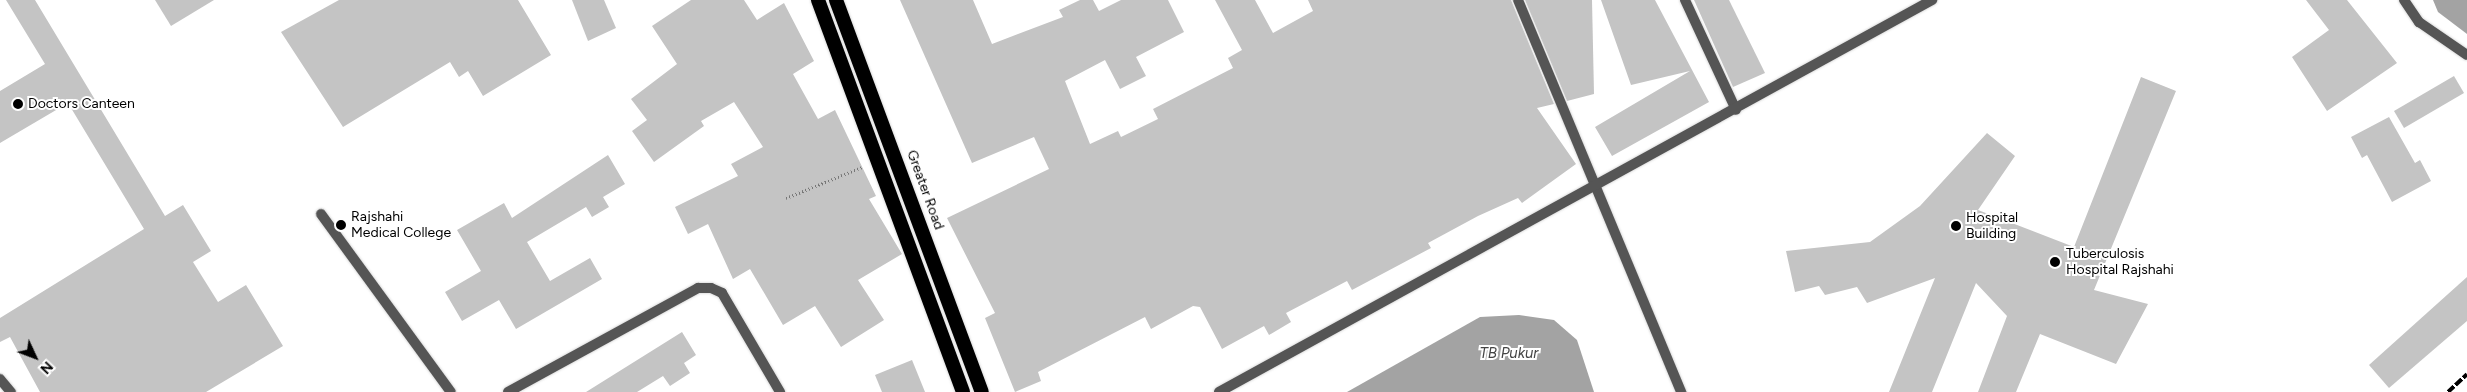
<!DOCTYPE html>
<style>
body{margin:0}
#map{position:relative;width:2467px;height:392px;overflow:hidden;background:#fff;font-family:Figtree,sans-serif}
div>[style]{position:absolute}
.water>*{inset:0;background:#a3a3a3}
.building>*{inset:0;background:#c4c4c4}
.path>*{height:3px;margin-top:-1.5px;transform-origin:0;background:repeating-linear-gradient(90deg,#777 0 1px,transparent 0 3.5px)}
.roads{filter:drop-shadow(0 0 1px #dbdbdb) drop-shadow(0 0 1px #dbdbdb)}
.service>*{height:10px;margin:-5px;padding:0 5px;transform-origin:5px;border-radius:5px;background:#555}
.minor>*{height:10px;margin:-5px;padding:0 5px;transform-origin:5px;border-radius:5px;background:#555}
.trunk>*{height:14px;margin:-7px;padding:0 7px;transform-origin:7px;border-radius:7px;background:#000}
.rail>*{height:4px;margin-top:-2px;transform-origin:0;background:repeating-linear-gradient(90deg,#000 0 8px,transparent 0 10.5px)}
.dots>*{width:14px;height:14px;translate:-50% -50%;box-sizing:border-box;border:2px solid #fff;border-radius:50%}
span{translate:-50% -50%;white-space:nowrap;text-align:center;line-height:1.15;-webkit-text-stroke:4px #fff;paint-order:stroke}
.poi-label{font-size:14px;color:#000}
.left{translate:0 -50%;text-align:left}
.street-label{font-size:14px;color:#000}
.water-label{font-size:15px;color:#444;font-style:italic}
.north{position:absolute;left:10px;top:332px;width:50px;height:50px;-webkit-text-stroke:4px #fff;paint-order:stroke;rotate:133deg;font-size:14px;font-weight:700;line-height:20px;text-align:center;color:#000}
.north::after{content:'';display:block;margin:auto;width:18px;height:22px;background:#000;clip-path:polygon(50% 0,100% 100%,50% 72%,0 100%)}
</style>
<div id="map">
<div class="water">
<i style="clip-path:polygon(2433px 0,2467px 0,2467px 34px,2438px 12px)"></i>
<i style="clip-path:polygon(1519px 315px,1554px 320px,1577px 340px,1594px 392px,1347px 392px,1480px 317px)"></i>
</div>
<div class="building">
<i style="clip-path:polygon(6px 0,35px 0,165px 216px,183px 205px,211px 251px,193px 262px,218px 302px,246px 285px,283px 346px,206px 392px,40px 392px,10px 337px,0 342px,0 318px,144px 229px,68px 103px,0 143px,0 91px,45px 64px)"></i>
<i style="clip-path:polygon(155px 0,214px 0,171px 26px)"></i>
<i style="clip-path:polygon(339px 0,518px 0,551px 55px,483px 96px,468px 71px,459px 77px,450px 62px,343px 127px,281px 32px)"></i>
<i style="clip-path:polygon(572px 0,604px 0,616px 28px,588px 41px)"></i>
<i style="clip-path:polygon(691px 0,744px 0,757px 20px,784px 3px,814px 61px,793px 74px,818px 119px,835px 110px,876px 196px,869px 199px,902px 254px,858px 280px,884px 320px,841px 347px,815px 306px,783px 325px,750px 269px,733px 279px,708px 224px,688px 234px,675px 207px,738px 176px,731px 164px,763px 147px,734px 102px,701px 121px,704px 126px,654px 162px,632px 131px,647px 120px,631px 99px,677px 64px,652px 26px)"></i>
<i style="clip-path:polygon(900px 0,973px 0,992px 44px,1063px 17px,1059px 10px,1080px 0,1093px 0,1099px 11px,1121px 0,1168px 0,1184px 32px,1136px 57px,1146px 76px,1120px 89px,1105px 60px,1065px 81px,1090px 144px,1118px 131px,1121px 137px,1158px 119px,1153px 109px,1233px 68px,1228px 58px,1242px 50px,1215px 0,1255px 0,1273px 33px,1313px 11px,1308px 0,1511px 0,1554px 104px,1537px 108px,1576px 164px,1522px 203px,1518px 198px,1478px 216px,1428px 243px,1431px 248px,1352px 290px,1347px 281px,1286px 313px,1291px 322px,1269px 335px,1264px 326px,1222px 349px,1200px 307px,1193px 306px,1151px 329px,1145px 317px,1038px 372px,1041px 381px,1015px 392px,985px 318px,995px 313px,947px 218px,1049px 169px,1034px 137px,972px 163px)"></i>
<i style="clip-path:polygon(1525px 0,1592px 0,1594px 94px,1567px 101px)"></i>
<i style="clip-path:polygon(1601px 0,1655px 0,1709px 102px,1612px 156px,1595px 127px,1690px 71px,1631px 85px)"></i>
<i style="clip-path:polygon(1694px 0,1729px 0,1765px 73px,1733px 87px)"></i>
<i style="clip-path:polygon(2306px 0,2347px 0,2397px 63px,2327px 111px,2292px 57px,2329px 30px)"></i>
<i style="clip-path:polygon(2454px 76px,2464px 93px,2404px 128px,2394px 111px)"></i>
<i style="clip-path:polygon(2141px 77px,2176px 91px,2094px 290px,2148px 304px,2116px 364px,2040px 334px,2016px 392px,1978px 392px,2007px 316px,1976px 283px,1932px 392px,1889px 392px,1935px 278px,1867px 303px,1857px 287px,1825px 295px,1819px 286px,1795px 292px,1786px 251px,1870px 242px,1920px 206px,1987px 133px,2015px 156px,1978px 210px,2074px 247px)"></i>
<i style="clip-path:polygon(2389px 117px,2415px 163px,2420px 160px,2431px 181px,2392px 202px,2367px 155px,2362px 158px,2351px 137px)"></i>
<i style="clip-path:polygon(608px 155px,625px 184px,603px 197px,609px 207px,592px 217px,586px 207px,527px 242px,550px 281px,590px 258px,602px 279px,516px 329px,499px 300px,462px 321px,445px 292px,481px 271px,457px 230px,504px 203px,512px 218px)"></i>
<i style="clip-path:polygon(2467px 277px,2467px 321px,2389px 388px,2369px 365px)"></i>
<i style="clip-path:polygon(682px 332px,696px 355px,684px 363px,690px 373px,670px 386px,663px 376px,637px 392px,586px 392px)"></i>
<i style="clip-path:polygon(912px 360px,925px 392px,882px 392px,875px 375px)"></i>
</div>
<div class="path">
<i style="left:786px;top:198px;width:82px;rotate:-22.2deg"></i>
</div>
<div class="roads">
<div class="service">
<i style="left:321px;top:214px;width:220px;rotate:53.9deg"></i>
<i style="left:0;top:379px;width:17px;rotate:50deg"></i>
</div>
<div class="minor">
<i style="left:1518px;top:0;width:425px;rotate:67.4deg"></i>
<i style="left:1685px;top:0;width:121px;rotate:65.1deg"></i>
<i style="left:2404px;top:0;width:27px;rotate:56deg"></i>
<i style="left:2419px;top:22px;width:58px;rotate:34.5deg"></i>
<i style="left:508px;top:392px;width:217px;rotate:-28.7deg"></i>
<i style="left:698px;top:288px;width:13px"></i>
<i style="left:711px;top:288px;width:12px;rotate:24deg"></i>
<i style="left:722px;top:293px;width:115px;rotate:59.6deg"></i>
<i style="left:1219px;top:392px;width:814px;rotate:-28.8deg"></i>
</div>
<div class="trunk">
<i style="left:818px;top:0;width:418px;rotate:69.7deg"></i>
<i style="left:836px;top:0;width:418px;rotate:69.6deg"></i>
</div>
</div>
<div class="rail">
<i style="left:2448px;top:392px;width:26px;rotate:-43deg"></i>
</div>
<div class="dots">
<i style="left:18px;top:104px;background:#000"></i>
<i style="left:341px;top:225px;background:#000"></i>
<i style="left:1956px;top:226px;background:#000"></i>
<i style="left:2055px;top:262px;background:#000"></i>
</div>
<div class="poi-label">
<span class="left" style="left:28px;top:104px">Doctors Canteen</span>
<span class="left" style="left:351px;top:225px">Rajshahi<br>Medical College</span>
<span class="left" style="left:1966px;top:226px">Hospital<br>Building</span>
<span class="left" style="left:2066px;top:262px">Tuberculosis<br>Hospital Rajshahi</span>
</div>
<div class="street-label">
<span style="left:925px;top:190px;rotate:70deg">Greater Road</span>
</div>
<div class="water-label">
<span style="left:1509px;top:354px">TB Pukur</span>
</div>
<div class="north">N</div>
</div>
